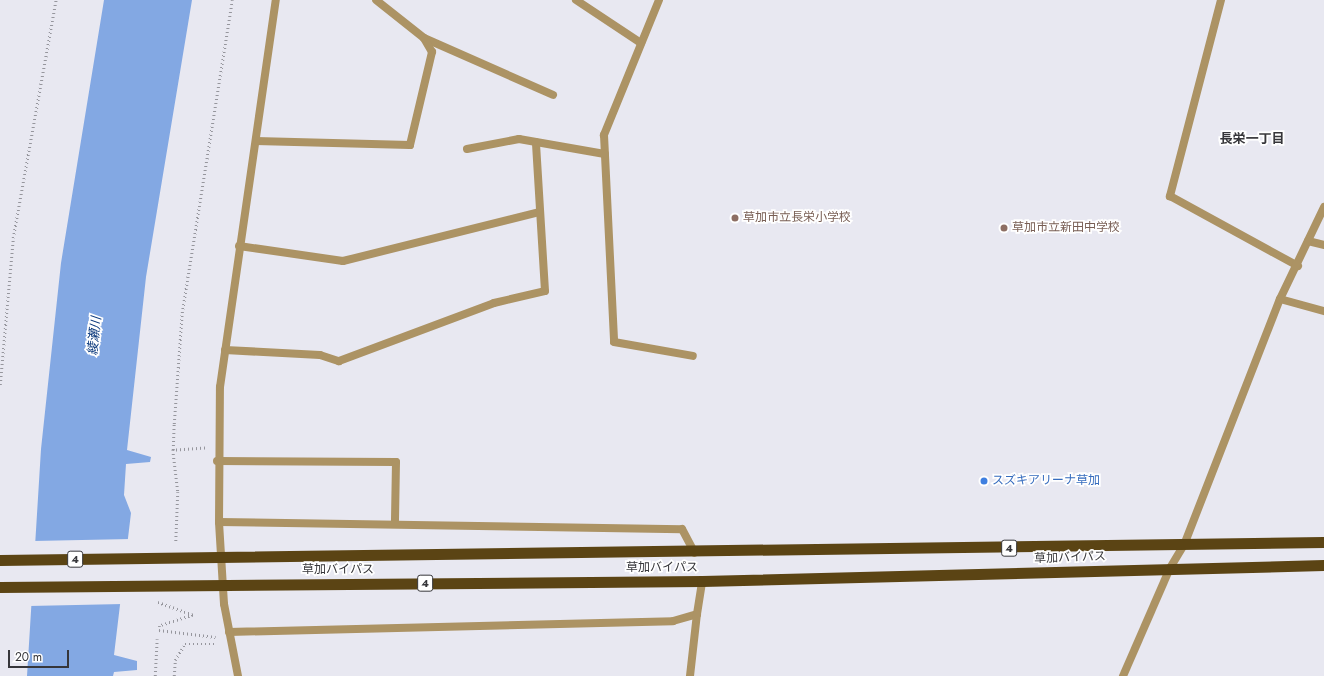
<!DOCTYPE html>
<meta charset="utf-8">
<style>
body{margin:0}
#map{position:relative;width:1324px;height:676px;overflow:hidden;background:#e8e8f1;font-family:Jost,"Noto Sans JP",sans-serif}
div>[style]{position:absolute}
.water>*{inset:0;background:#83a8e3}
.pier>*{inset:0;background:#e8e8f1}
.path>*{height:2.5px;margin-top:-1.25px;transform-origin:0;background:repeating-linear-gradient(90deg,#96969d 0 1px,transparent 0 4px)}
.minor>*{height:8px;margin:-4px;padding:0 4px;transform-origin:4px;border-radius:4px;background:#ac9364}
.tertiary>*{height:8px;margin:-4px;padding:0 4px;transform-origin:4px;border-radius:4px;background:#ac9364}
.trunk>*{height:11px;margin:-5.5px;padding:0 5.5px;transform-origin:5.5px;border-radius:5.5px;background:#5b4414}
.dots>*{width:11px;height:11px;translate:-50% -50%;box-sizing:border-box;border:2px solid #fff;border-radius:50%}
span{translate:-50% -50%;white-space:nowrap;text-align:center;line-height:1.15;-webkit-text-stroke:3.5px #fff;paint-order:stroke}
.shield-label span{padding:1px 3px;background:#fff;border:1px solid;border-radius:3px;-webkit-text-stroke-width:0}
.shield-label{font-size:11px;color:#36363a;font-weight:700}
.education-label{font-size:12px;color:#785e54}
.left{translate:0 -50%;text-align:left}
.shop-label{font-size:12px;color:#366cbe}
.street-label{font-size:12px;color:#36363a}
.neighbourhood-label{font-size:13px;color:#36363a;font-weight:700}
.water-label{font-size:13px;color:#09377b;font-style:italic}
.scale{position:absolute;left:8px;top:650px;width:61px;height:18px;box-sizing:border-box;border:2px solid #36363a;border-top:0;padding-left:5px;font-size:12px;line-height:14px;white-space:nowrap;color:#36363a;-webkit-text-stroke:3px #fff;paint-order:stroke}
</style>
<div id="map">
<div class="water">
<i style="clip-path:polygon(104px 0,192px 0,146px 277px,127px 450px,151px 457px,150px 462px,126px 464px,124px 495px,131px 513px,114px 655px,137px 661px,137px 670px,114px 672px,113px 676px,27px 676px,41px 449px,61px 263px)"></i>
</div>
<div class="pier">
<i style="clip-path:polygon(131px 539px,123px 604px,29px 606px,33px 541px)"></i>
</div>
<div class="path">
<i style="left:0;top:385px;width:148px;rotate:-84.9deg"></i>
<i style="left:13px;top:238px;width:242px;rotate:-79.8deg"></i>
<i style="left:205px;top:448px;width:32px;rotate:176deg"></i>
<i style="left:173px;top:450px;width:26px;rotate:-88deg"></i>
<i style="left:174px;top:424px;width:111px;rotate:-85.9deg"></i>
<i style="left:182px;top:313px;width:317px;rotate:-80.9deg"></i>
<i style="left:173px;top:450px;width:42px;rotate:83.2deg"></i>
<i style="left:178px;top:492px;width:50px;rotate:92.3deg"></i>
<i style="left:158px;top:602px;width:37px;rotate:20deg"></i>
<i style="left:193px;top:615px;width:35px;rotate:162deg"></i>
<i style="left:160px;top:626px;width:4px;rotate:104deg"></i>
<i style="left:159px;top:630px;width:57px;rotate:7deg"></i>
<i style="left:155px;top:676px;width:37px;rotate:-87deg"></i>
<i style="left:174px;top:676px;width:16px;rotate:-86deg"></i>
<i style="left:175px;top:660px;width:19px;rotate:-58deg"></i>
<i style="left:185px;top:644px;width:32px"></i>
</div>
<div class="minor">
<i style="left:576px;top:0;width:78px;rotate:33.5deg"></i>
<i style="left:659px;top:0;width:146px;rotate:112.2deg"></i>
<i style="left:604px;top:135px;width:207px;rotate:87.2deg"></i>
<i style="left:614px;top:342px;width:80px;rotate:10deg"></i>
<i style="left:1221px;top:0;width:203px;rotate:104.6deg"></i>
<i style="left:1170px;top:196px;width:146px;rotate:28.7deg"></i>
<i style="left:424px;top:38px;width:141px;rotate:23.8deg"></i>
<i style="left:256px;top:141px;width:154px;rotate:1.5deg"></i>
<i style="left:410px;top:145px;width:96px;rotate:-76.7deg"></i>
<i style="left:432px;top:52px;width:16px;rotate:-120deg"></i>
<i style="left:424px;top:38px;width:61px;rotate:-141.6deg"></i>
<i style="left:467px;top:149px;width:53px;rotate:-10.9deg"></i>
<i style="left:519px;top:139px;width:87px;rotate:9.9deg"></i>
<i style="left:1308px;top:241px;width:16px;rotate:14deg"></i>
<i style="left:239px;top:246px;width:105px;rotate:8.2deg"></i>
<i style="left:343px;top:261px;width:202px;rotate:-14deg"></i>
<i style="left:1280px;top:299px;width:46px;rotate:15.3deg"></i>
<i style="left:225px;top:350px;width:95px;rotate:3deg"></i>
<i style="left:320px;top:355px;width:20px;rotate:18deg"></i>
<i style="left:339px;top:361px;width:165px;rotate:-20.5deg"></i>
<i style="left:494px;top:303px;width:52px;rotate:-13.2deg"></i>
<i style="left:545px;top:291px;width:149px;rotate:-93.5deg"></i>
<i style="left:217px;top:461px;width:179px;rotate:0.3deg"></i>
<i style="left:396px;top:462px;width:60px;rotate:91deg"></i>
<i style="left:219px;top:522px;width:463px;rotate:0.9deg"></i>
<i style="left:682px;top:529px;width:27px;rotate:62deg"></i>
<i style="left:229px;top:632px;width:444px;rotate:-1.4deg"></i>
<i style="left:673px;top:621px;width:25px;rotate:-16deg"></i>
<i style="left:697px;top:614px;width:33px;rotate:-81deg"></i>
<i style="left:690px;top:676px;width:62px;rotate:-83.6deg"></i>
<i style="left:1123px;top:676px;width:118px;rotate:-66.5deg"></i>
<i style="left:1170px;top:568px;width:27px;rotate:-59deg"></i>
<i style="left:1184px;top:545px;width:264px;rotate:-68.7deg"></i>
<i style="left:1280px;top:299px;width:102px;rotate:-64.4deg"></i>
</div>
<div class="tertiary">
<i style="left:238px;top:676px;width:73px;rotate:-101deg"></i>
<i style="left:224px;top:604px;width:82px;rotate:-93.5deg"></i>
<i style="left:219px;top:522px;width:135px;rotate:-89.6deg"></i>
<i style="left:220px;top:387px;width:391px;rotate:-81.8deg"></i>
</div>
<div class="trunk">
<i style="left:0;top:560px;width:1324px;rotate:-0.78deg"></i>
<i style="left:0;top:587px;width:702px;rotate:-0.49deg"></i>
<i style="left:702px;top:581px;width:622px;rotate:-1.47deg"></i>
</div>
<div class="dots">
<i style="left:735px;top:218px;background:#8d6e63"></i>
<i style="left:1004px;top:228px;background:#8d6e63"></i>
<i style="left:984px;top:481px;background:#3f7fe0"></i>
</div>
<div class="shield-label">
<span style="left:1009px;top:548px">4</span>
<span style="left:75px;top:559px">4</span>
<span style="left:425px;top:583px">4</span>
</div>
<div class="education-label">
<span class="left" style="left:743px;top:218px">草加市立長栄小学校</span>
<span class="left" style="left:1012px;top:228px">草加市立新田中学校</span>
</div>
<div class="shop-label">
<span class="left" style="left:992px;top:481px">スズキアリーナ草加</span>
</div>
<div class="street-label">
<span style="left:1070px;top:558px;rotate:-2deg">草加バイパス</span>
<span style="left:662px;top:568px">草加バイパス</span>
<span style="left:338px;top:570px">草加バイパス</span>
</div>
<div class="neighbourhood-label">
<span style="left:1252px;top:139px">長栄一丁目</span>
</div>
<div class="water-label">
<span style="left:95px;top:336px;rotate:-84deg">綾瀬川</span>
</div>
<div class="scale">20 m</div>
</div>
